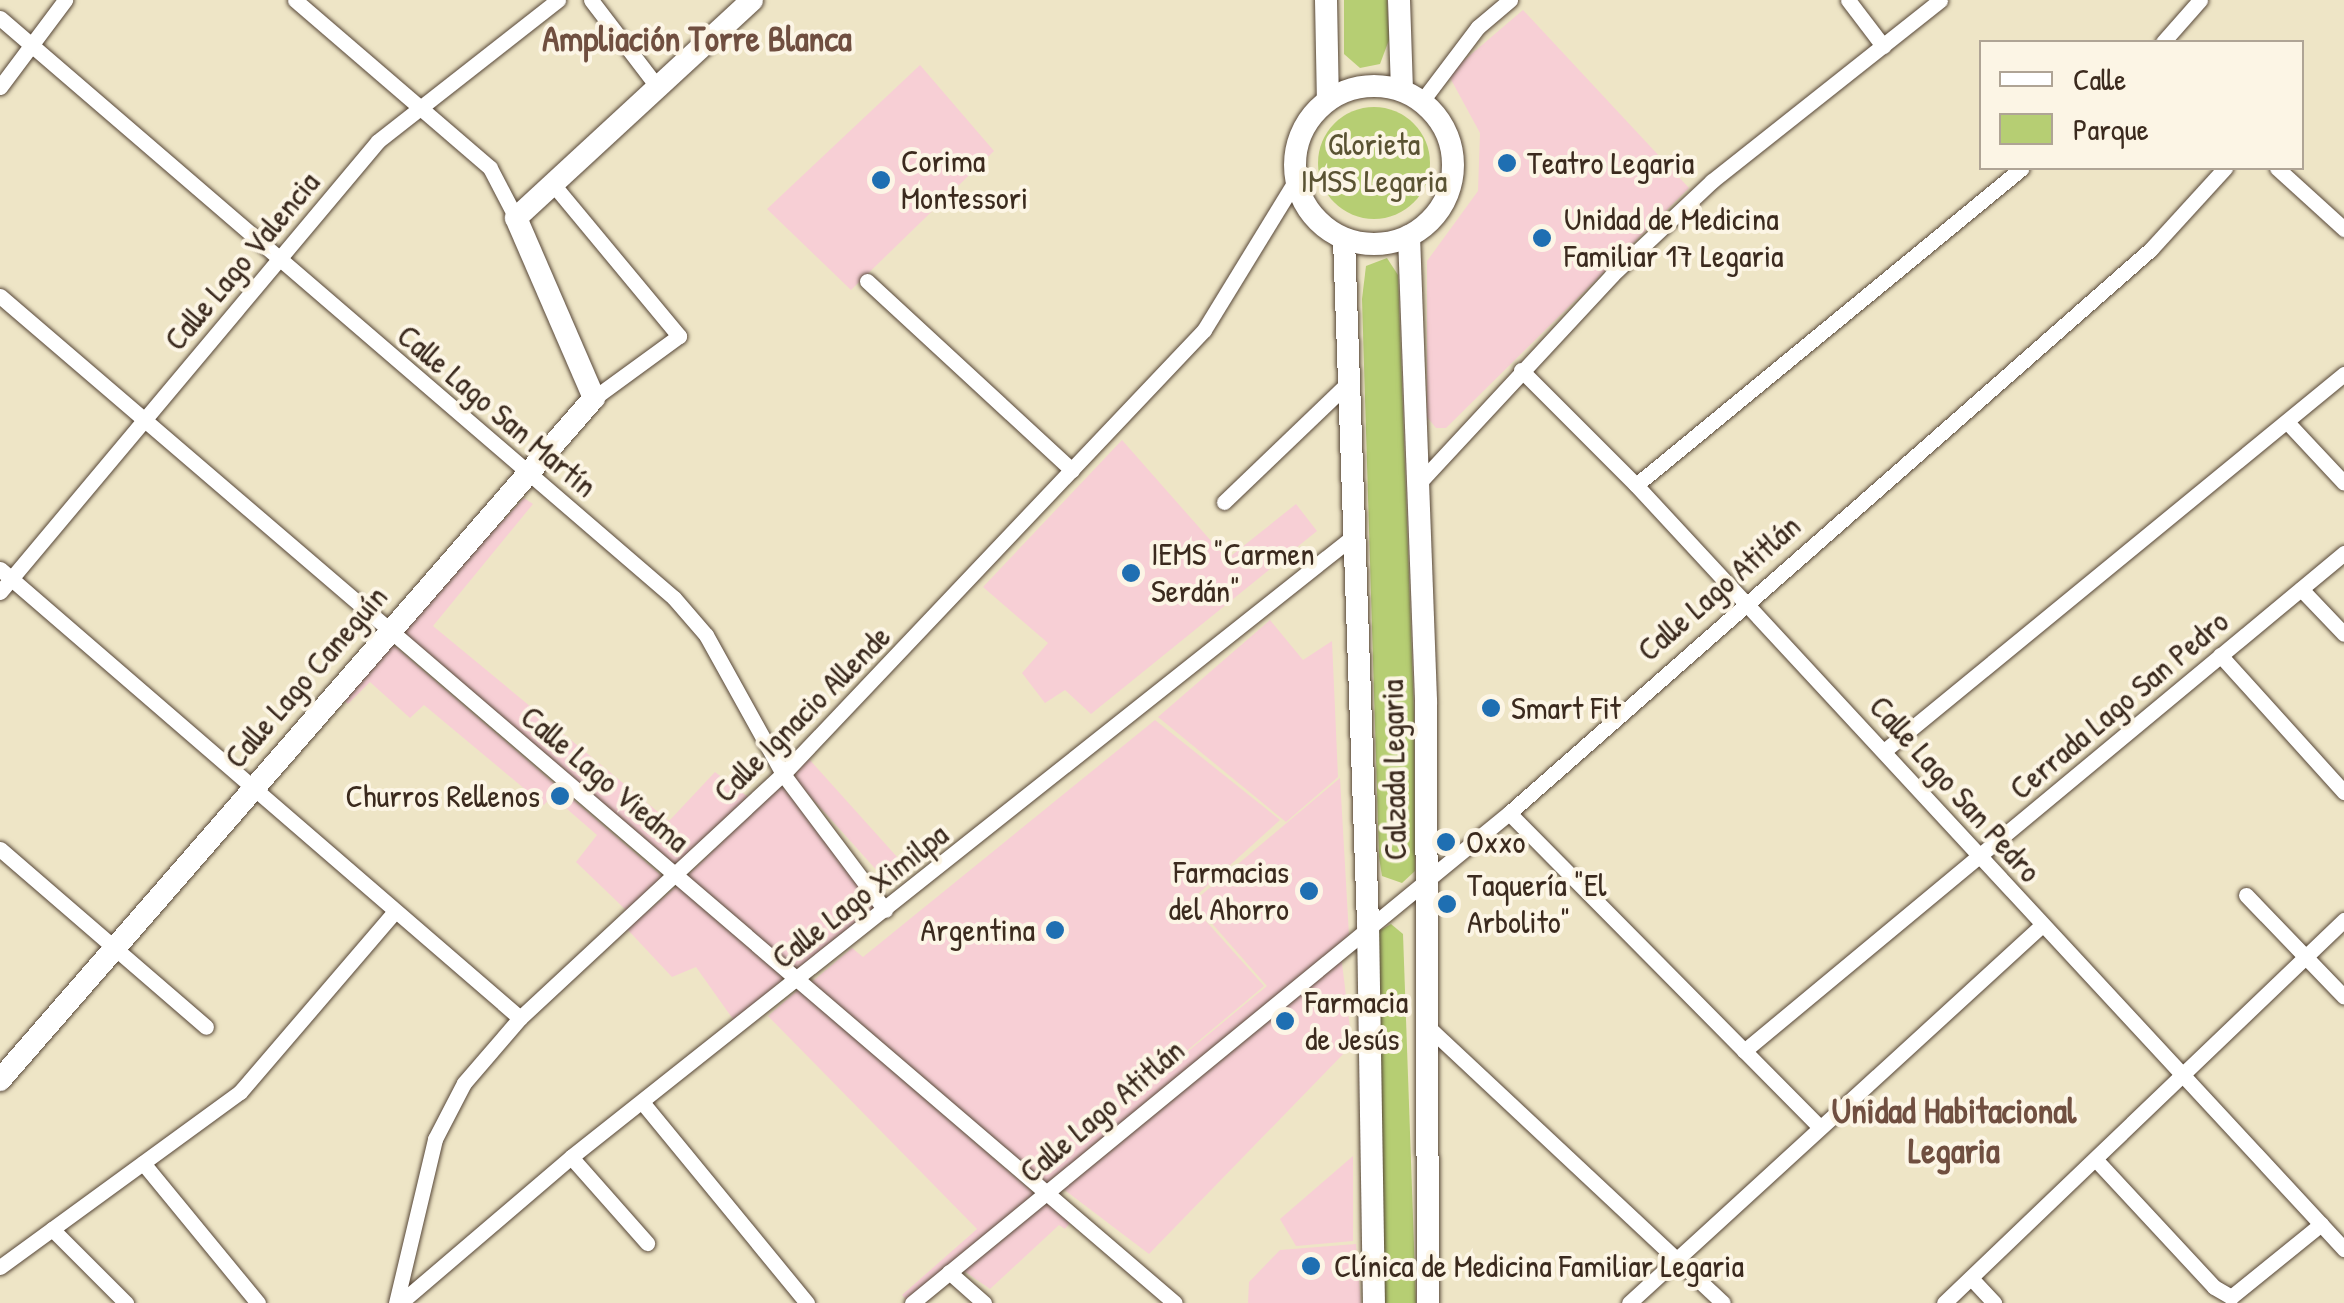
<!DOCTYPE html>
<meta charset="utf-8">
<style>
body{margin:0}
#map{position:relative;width:2344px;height:1303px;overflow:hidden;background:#eee5c6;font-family:"Patrick Hand",sans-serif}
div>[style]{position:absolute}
.built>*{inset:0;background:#f7cfd5}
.green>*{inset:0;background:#b6ce73}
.round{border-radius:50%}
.roads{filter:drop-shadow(0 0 2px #564637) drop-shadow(0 0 2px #564637)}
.street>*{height:15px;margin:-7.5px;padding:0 7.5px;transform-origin:7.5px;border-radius:7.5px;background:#fff}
.secondary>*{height:22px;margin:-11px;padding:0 11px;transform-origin:11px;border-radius:11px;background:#fff}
.secondary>.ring{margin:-11px;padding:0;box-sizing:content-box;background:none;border:22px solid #fff;border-radius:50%}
.dots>*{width:28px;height:28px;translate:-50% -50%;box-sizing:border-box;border:5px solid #fcf5e5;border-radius:50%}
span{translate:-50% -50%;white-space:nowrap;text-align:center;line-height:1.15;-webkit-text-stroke:8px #fcf5e5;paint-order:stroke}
.park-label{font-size:32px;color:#5a5333}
.poi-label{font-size:32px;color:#3b2a1e}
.left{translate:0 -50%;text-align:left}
.right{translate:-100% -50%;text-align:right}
.street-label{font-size:32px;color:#3b2a1e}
.neighbourhood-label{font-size:35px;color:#704f40;font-weight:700}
.legend{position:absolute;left:1979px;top:40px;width:325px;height:130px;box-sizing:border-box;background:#fcf5e5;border:2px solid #afa495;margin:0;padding:12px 18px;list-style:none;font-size:30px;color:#3b2a1e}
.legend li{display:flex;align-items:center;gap:20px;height:50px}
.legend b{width:50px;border:2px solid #afa495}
</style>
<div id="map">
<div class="built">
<i style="clip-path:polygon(1523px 10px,1689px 188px,1446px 428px,1436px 428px,1427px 417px,1427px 261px,1478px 191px,1480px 133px,1448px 74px)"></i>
<i style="clip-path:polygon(920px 65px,994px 151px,851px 290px,767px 209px)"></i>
<i style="clip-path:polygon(1122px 440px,1227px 559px,1296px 504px,1317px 531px,1091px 714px,1065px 690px,1045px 703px,1022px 673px,1048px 643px,983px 587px)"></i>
<i style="clip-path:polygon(524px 498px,533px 504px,433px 626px,669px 821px,715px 772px,748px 797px,676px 869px,400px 630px)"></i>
<i style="clip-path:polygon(1270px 620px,1303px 660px,1332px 641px,1338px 777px,1286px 822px,1158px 717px)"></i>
<i style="clip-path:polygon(390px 642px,663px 877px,628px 912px,576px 862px,597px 835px,552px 796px,544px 805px,424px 705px,410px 718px,370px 682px,348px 704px,341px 697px)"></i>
<i style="clip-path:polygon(1155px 720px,1280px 820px,1189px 902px,1264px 986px,1046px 1169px,1267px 986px,1193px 902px,1340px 778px,1349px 935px,1047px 1189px,807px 986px,852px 948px,863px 957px)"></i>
<i style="clip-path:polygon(809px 759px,907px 868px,889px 884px,791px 775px)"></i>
<i style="clip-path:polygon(781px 785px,878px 906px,796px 972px,687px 876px)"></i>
<i style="clip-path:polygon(677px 886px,784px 978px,735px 1022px,696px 967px,672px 977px,627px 929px)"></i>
<i style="clip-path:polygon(1341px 955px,1352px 1045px,1149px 1254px,1062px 1188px)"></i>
<i style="clip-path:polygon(799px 989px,1035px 1194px,907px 1301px,902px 1295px,977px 1229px,768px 1016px)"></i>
<i style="clip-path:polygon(1353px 1156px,1353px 1241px,1296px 1246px,1280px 1219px)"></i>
<i style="clip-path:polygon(1046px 1202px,1071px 1222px,1065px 1229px,1059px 1225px,990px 1289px,964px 1271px)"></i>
<i style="clip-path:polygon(1356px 1244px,1361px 1303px,1248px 1303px,1249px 1282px,1280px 1250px)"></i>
</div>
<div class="green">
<i style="clip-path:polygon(1344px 0,1387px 0,1389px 40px,1380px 64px,1360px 68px,1344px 54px)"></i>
<i class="round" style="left:1318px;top:107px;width:112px;height:112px"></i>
<i style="clip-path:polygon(1387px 258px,1398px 275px,1414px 714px,1415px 871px,1402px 883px,1382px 876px,1379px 857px,1362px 299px,1366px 266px)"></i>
<i style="clip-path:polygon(1391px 924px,1403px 934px,1416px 1303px,1382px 1303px,1379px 931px)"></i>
</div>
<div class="roads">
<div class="street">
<i style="left:295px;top:0;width:257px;rotate:40.7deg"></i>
<i style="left:490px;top:168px;width:56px;rotate:62.5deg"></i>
<i style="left:591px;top:0;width:112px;rotate:52.6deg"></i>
<i style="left:1848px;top:0;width:58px;rotate:52.7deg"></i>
<i style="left:0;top:18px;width:889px;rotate:40.71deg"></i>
<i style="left:674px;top:598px;width:49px;rotate:49.1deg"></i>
<i style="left:706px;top:635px;width:159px;rotate:61deg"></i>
<i style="left:783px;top:774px;width:170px;rotate:53.1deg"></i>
<i style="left:2163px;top:42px;width:56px;rotate:-48.6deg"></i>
<i style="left:0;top:87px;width:109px;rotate:-53.2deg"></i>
<i style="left:1422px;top:101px;width:93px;rotate:-52.9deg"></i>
<i style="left:1478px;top:27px;width:42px;rotate:-40.2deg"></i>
<i style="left:2277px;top:168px;width:91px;rotate:42.3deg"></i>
<i style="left:552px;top:183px;width:199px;rotate:50.3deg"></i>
<i style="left:679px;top:336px;width:105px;rotate:143.9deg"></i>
<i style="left:867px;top:281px;width:279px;rotate:42.7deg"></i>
<i style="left:0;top:296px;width:1547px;rotate:40.6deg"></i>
<i style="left:1521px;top:370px;width:163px;rotate:45deg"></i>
<i style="left:1636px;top:485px;width:1042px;rotate:47.18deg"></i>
<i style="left:2287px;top:422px;width:83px;rotate:46.9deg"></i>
<i style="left:1419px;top:483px;width:284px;rotate:-47.1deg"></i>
<i style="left:1612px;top:275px;width:137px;rotate:-43.2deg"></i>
<i style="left:1712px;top:181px;width:291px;rotate:-38.4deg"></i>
<i style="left:1636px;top:485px;width:499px;rotate:-39.4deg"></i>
<i style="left:1224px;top:502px;width:176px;rotate:-43.8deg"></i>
<i style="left:0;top:569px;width:687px;rotate:40.81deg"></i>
<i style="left:2301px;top:589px;width:62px;rotate:46.3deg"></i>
<i style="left:0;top:592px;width:588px;rotate:-50.03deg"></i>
<i style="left:378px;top:141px;width:229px;rotate:-38.1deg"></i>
<i style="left:2220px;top:655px;width:185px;rotate:47.9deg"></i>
<i style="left:1884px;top:751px;width:595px;rotate:-39.34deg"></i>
<i style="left:1509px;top:813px;width:441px;rotate:45.3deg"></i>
<i style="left:0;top:849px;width:272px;rotate:40.8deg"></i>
<i style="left:2246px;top:895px;width:141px;rotate:46.1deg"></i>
<i style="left:1427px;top:1026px;width:405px;rotate:43.1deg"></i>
<i style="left:1744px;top:1051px;width:780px;rotate:-39.69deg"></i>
<i style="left:642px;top:1102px;width:260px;rotate:50.6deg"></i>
<i style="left:571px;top:1157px;width:115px;rotate:48.5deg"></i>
<i style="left:2097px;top:1161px;width:172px;rotate:47.1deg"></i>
<i style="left:2214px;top:1287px;width:20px;rotate:30deg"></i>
<i style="left:2231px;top:1297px;width:116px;rotate:-39deg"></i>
<i style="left:143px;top:1163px;width:181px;rotate:50.6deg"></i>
<i style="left:52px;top:1229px;width:105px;rotate:45deg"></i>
<i style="left:0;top:1267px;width:297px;rotate:-36.1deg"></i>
<i style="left:240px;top:1092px;width:238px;rotate:-49.4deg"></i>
<i style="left:949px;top:1272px;width:47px;rotate:41.5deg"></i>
<i style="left:1971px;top:1278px;width:34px;rotate:47deg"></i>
<i style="left:396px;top:1303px;width:169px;rotate:-76.6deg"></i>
<i style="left:435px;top:1139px;width:63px;rotate:-62.6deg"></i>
<i style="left:464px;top:1083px;width:86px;rotate:-49.3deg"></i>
<i style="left:520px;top:1018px;width:359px;rotate:-42.9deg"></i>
<i style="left:783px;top:774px;width:612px;rotate:-46.52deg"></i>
<i style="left:1204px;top:330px;width:176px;rotate:-58.5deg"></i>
<i style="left:400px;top:1303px;width:225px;rotate:-40.5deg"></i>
<i style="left:571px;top:1157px;width:1001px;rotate:-38.43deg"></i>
<i style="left:912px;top:1303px;width:772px;rotate:-39.38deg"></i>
<i style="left:1509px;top:813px;width:855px;rotate:-41.3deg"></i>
<i style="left:2151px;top:249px;width:110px;rotate:-47.6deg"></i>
<i style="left:1629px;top:1303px;width:558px;rotate:-42.46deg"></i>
<i style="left:1944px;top:1303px;width:554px;rotate:-43.76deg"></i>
</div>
<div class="secondary">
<i style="left:1326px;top:0;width:100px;rotate:88.9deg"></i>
<i style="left:1399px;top:0;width:90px;rotate:88.1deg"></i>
<i class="ring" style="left:1295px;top:86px;width:136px;height:136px"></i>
<i style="left:1409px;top:236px;width:465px;rotate:87.9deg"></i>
<i style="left:1426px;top:701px;width:602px;rotate:89.81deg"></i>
<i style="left:1344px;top:239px;width:685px;rotate:87.99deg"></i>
<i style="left:1368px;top:924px;width:379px;rotate:89.1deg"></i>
<i style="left:0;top:1080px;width:904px;rotate:-48.95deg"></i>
<i style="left:594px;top:398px;width:196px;rotate:-113.4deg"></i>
<i style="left:516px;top:218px;width:321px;rotate:-42.7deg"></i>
</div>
</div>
<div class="dots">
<i style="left:1507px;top:163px;background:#1f6fb2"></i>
<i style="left:881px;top:180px;background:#1f6fb2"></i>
<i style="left:1542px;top:238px;background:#1f6fb2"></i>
<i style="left:1131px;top:573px;background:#1f6fb2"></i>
<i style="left:1491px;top:708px;background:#1f6fb2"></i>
<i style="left:560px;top:796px;background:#1f6fb2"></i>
<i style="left:1446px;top:842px;background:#1f6fb2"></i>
<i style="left:1309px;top:891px;background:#1f6fb2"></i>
<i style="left:1447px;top:904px;background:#1f6fb2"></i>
<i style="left:1055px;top:930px;background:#1f6fb2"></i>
<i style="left:1285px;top:1021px;background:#1f6fb2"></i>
<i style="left:1311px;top:1266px;background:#1f6fb2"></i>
</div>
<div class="park-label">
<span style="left:1374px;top:163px">Glorieta<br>IMSS Legaria</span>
</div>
<div class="poi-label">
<span class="left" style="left:901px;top:180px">Corima<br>Montessori</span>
<span class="left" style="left:1527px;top:163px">Teatro Legaria</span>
<span class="left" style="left:1564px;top:238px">Unidad de Medicina<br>Familiar 17 Legaria</span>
<span class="left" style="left:1151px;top:573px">IEMS "Carmen<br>Serdán"</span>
<span class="left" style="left:1511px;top:708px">Smart Fit</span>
<span class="right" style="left:540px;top:796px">Churros Rellenos</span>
<span class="left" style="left:1466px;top:842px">Oxxo</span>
<span class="right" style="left:1289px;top:891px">Farmacias<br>del Ahorro</span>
<span class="left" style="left:1467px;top:904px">Taquería "El<br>Arbolito"</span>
<span class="right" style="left:1035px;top:930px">Argentina</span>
<span class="left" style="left:1305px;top:1021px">Farmacia<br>de Jesús</span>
<span class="left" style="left:1334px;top:1266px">Clínica de Medicina Familiar Legaria</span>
</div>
<div class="street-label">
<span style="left:242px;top:261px;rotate:-50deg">Calle Lago Valencia</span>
<span style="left:497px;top:411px;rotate:40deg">Calle Lago San Martín</span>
<span style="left:1719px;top:588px;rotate:-41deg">Calle Lago Atitlán</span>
<span style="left:306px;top:677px;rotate:-49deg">Calle Lago Caneguín</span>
<span style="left:2119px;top:705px;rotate:-40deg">Cerrada Lago San Pedro</span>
<span style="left:802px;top:714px;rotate:-45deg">Calle Ignacio Allende</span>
<span style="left:1394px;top:770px;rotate:-91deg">Calzada Legaria</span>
<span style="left:605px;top:779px;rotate:40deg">Calle Lago Viedma</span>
<span style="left:1955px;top:789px;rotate:48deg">Calle Lago San Pedro</span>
<span style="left:860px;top:896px;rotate:-38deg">Calle Lago Ximilpa</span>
<span style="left:1102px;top:1111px;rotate:-40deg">Calle Lago Atitlán</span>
</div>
<div class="neighbourhood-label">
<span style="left:697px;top:39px">Ampliación Torre Blanca</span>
<span style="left:1954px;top:1131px">Unidad Habitacional<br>Legaria</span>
</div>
<ul class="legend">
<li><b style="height:12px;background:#fff"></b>Calle</li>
<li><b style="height:28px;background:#b6ce73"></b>Parque</li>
</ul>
</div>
